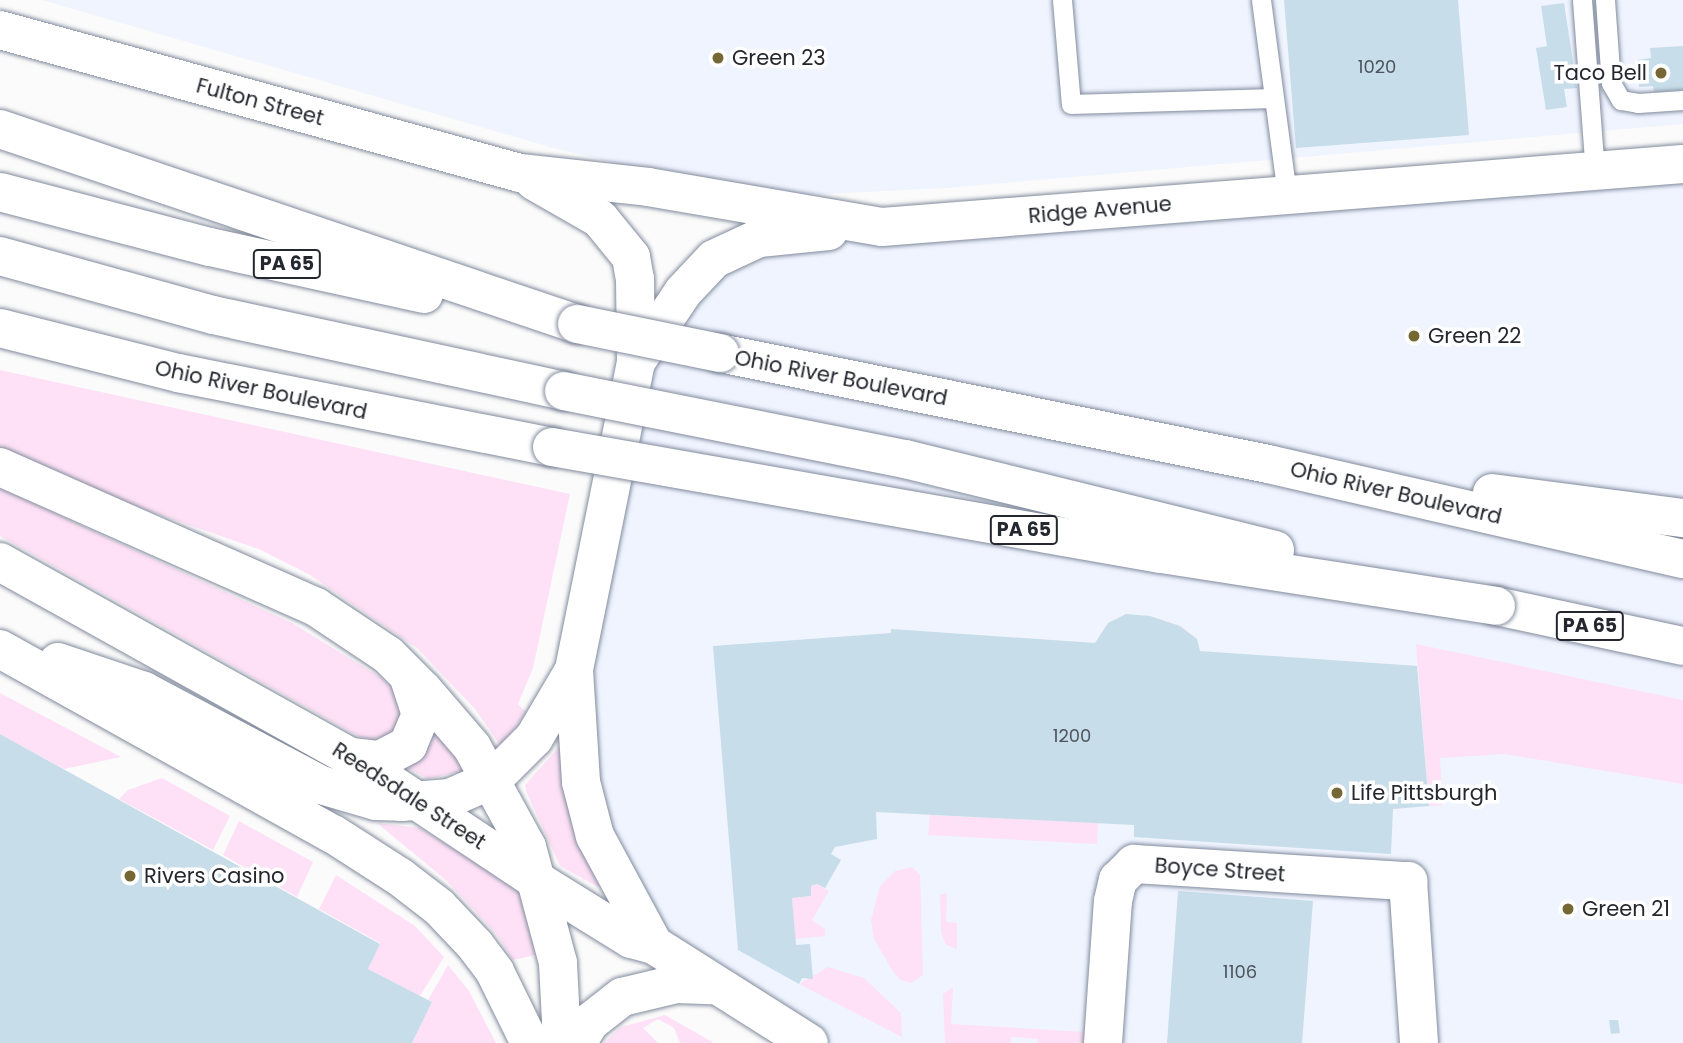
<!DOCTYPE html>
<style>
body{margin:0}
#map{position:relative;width:1683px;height:1043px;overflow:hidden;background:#fbfbfb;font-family:Poppins,sans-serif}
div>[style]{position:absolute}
.built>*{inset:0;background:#eff4ff}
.green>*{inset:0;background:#fee1f6}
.building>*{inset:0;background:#c7dde9}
.roads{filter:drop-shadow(0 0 2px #828b9d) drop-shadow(0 0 2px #828b9d)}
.service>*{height:19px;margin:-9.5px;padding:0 9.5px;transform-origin:9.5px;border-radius:9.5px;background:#fff}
.minor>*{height:38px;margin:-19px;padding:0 19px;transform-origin:19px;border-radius:19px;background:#fff}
.secondary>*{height:38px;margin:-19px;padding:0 19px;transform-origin:19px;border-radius:19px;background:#fff}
.trunk>*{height:38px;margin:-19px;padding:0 19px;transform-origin:19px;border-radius:19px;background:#fff}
.motorway>*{height:38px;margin:-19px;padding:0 19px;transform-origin:19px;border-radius:19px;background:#fff}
.bridges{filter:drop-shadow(0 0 2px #828b9d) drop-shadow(0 0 2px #828b9d)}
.motorway-bridge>*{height:38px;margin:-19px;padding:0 19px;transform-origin:19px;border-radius:19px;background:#fff}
.dots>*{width:19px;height:19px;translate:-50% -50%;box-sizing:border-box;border:4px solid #fff;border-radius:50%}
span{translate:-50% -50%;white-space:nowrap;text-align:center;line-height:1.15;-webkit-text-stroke:7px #fff;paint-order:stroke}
.number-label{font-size:18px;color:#4d545d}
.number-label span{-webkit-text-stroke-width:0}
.shield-label span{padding:2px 5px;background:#fff;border:2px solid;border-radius:5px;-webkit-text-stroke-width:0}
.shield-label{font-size:19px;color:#24272e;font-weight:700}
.poi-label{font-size:21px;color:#24272e}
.left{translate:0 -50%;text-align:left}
.right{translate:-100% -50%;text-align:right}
.street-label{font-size:21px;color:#24272e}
</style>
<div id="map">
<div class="built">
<i style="clip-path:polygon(42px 0,1683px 0,1683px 124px,946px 188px,803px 195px,688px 181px,550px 147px)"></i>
<i style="clip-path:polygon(1683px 164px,1683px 1043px,809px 1043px,654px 945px,595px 836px,574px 670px,667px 317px,732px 248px)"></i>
</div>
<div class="green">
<i style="clip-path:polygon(0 370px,570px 494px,533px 668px,518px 704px,526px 712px,513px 731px,500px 745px,475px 709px,417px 648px,310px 575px,261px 550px,111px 498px,0 451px)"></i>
<i style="clip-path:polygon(0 488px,292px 623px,380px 677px,397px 693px,403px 713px,394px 734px,371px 740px,358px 736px,0 536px)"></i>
<i style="clip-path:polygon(1416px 644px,1683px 700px,1683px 784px,1505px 754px,1440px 758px,1443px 805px,1429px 806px)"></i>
<i style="clip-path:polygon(0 693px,121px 757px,64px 769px,0 734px)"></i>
<i style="clip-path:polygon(434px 730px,457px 757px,464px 771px,428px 779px,404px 766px)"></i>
<i style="clip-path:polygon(559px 747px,563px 781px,601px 883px,598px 887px,560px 866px,526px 791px,525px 785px)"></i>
<i style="clip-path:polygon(162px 778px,230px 816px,213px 850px,119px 799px,128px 790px)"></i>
<i style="clip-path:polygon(930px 815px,1098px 823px,1097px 844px,928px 835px)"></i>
<i style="clip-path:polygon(239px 821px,313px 862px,297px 897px,223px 855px)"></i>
<i style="clip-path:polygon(377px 823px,420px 828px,520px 890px,540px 954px,513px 960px,497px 935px,447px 881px)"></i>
<i style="clip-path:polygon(912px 867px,920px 875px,923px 975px,912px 983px,900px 980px,892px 970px,874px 939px,871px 920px,880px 886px,895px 871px)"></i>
<i style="clip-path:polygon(336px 875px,415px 926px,444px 957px,420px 996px,368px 969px,380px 943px,319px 909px)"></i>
<i style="clip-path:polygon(817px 884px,829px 891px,812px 920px,825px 929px,825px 936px,795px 939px,792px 898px,811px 896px,811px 886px)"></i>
<i style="clip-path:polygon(947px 893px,946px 922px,957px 923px,957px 949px,946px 945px,941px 933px,940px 895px)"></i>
<i style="clip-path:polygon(448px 965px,469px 991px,496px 1043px,412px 1043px,432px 1002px,428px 1000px)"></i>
<i style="clip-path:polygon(828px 967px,864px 978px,901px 1013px,902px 1037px,799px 984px)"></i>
<i style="clip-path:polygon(953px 987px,951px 1024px,1085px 1032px,1085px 1043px,1038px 1043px,1038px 1039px,1011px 1037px,1011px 1043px,945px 1043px,943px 994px)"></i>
<i style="clip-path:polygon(665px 1015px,714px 1043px,680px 1043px,674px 1028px,658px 1019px,643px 1028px,658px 1043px,604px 1043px,621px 1027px)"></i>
</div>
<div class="building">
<i style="clip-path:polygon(1284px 0,1458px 0,1469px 135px,1296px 148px)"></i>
<i style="clip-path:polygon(1564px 3px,1577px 88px,1564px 89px,1567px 107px,1546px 110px,1536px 48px,1547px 46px,1541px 6px)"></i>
<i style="clip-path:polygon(1683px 46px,1683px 90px,1654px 92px,1653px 86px,1639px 87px,1637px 60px,1651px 58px,1650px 48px)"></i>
<i style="clip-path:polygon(1126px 614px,1150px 616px,1180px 626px,1197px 639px,1200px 651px,1417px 666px,1429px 806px,1393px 809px,1391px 854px,1134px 837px,1134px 825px,876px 812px,877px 839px,835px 847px,831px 854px,841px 860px,825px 888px,817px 884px,811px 886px,811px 896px,792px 898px,796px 945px,810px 944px,813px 979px,802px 978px,799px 984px,738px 950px,713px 646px,891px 633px,891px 629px,1095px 643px,1108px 623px)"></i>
<i style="clip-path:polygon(0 734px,380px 944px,368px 969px,432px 1002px,412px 1043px,0 1043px)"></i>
<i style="clip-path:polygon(1178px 891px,1313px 901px,1302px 1043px,1167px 1043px)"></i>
<i style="clip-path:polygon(1609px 1020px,1618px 1020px,1620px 1033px,1611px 1034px)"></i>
</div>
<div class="roads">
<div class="service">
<i style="left:1062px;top:0;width:104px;rotate:85.1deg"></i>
<i style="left:1071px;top:104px;width:202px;rotate:-1.7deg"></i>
<i style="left:1261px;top:0;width:197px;rotate:82.4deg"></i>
<i style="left:1582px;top:0;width:171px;rotate:85.7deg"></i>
<i style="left:1605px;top:0;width:83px;rotate:85.9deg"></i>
<i style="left:1611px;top:83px;width:20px;rotate:60deg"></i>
<i style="left:1621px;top:100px;width:17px;rotate:10deg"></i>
<i style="left:1638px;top:103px;width:45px;rotate:-3.8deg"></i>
</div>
<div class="minor">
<i style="left:0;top:562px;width:402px;rotate:29.1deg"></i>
<i style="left:351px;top:757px;width:226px;rotate:33.6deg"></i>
<i style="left:539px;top:882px;width:108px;rotate:31.8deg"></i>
<i style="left:631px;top:939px;width:24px;rotate:15deg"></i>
<i style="left:1103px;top:1043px;width:142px;rotate:-86deg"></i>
<i style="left:1113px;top:901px;width:22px;rotate:-77deg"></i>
<i style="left:1118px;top:880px;width:23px;rotate:-45deg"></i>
<i style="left:1134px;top:864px;width:275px;rotate:3.6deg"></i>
<i style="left:1408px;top:881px;width:162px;rotate:86.1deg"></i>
</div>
<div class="secondary">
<i style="left:0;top:30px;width:539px;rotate:15.38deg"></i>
<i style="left:520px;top:173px;width:129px;rotate:6.2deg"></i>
<i style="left:648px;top:187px;width:237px;rotate:9.7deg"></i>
<i style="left:882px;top:227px;width:803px;rotate:-4.5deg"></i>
<i style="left:534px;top:181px;width:76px;rotate:29.9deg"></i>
<i style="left:600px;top:219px;width:49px;rotate:50.8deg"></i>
<i style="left:631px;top:257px;width:22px;rotate:80deg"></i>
<i style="left:635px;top:279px;width:83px;rotate:89.3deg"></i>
<i style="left:636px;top:362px;width:314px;rotate:101.4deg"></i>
<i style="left:574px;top:670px;width:112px;rotate:86.4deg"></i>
<i style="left:581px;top:782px;width:56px;rotate:75.5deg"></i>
<i style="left:595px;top:836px;width:124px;rotate:61.6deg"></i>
<i style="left:654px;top:945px;width:183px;rotate:32.3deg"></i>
<i style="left:636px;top:362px;width:84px;rotate:-56.1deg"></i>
<i style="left:683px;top:292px;width:45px;rotate:-46.8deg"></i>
<i style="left:714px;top:259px;width:50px;rotate:-25deg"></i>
<i style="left:759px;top:238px;width:70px;rotate:-5.7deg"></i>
<i style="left:0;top:649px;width:381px;rotate:29.1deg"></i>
<i style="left:333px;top:834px;width:80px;rotate:32.7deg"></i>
<i style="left:400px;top:877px;width:49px;rotate:37.6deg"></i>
<i style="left:439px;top:907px;width:52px;rotate:46.5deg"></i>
<i style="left:475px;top:945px;width:34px;rotate:53deg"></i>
<i style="left:495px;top:972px;width:79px;rotate:63.8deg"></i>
<i style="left:58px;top:662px;width:91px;rotate:18.6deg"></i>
<i style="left:144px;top:691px;width:200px;rotate:28deg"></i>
<i style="left:321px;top:785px;width:57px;rotate:16.2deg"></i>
<i style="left:376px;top:801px;width:25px;rotate:2deg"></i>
<i style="left:401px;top:802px;width:49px;rotate:-4.7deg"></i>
<i style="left:450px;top:798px;width:47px;rotate:-23.8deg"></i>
<i style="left:493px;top:779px;width:58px;rotate:-45deg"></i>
<i style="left:534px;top:738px;width:79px;rotate:-59.5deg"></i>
<i style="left:577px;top:1043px;width:25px;rotate:-58deg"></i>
<i style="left:590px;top:1022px;width:41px;rotate:-38deg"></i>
<i style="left:622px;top:997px;width:56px;rotate:-13.5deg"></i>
<i style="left:676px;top:984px;width:35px;rotate:2deg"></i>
</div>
<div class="trunk">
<i style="left:0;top:467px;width:346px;rotate:23.9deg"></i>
<i style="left:316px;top:607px;width:87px;rotate:33.7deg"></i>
<i style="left:388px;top:655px;width:49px;rotate:45deg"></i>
<i style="left:423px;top:690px;width:75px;rotate:49.3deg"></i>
<i style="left:472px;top:747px;width:114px;rotate:61.2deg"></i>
<i style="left:527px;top:847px;width:120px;rotate:75deg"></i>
<i style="left:558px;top:963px;width:80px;rotate:87.1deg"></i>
<i style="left:351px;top:757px;width:29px;rotate:6deg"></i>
<i style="left:380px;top:760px;width:32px;rotate:-28deg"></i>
<i style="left:408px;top:745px;width:33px;rotate:-67deg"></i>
<i style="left:421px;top:715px;width:40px;rotate:-108deg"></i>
</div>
<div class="motorway">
<i style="left:0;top:129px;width:609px;rotate:18.67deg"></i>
<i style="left:0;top:192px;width:217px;rotate:14.7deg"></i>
<i style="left:210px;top:247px;width:219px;rotate:12.4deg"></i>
<i style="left:0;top:256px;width:221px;rotate:15.5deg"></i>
<i style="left:213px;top:315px;width:359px;rotate:12.2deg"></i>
<i style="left:0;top:328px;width:184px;rotate:14.2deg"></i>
<i style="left:178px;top:373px;width:381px;rotate:11.2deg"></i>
<i style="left:720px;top:353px;width:559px;rotate:11.45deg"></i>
<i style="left:1268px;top:464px;width:426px;rotate:12.9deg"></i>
<i style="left:1492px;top:493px;width:193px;rotate:7.5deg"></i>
<i style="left:1496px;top:606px;width:191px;rotate:12.1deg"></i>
</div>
</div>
<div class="bridges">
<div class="motorway-bridge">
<i style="left:577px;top:324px;width:146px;rotate:11.5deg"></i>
<i style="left:564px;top:391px;width:348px;rotate:11.3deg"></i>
<i style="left:905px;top:459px;width:381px;rotate:13.8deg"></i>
<i style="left:552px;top:447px;width:618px;rotate:9.97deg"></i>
<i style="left:1161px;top:554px;width:339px;rotate:8.8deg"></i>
</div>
</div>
<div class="dots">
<i style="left:718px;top:58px;background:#766835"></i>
<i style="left:1661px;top:73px;background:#766835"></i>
<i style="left:1414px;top:336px;background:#766835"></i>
<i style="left:1337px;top:793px;background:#766835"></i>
<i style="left:130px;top:876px;background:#766835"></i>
<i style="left:1568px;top:909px;background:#766835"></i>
</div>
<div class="number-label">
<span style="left:1377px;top:67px">1020</span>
<span style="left:1072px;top:736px">1200</span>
<span style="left:1240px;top:972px">1106</span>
</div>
<div class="shield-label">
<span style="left:287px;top:264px">PA 65</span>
<span style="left:1024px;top:530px">PA 65</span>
<span style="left:1590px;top:626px">PA 65</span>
</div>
<div class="poi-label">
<span class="left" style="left:732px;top:58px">Green 23</span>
<span class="right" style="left:1647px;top:73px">Taco Bell</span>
<span class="left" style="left:1428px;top:336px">Green 22</span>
<span class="left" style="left:1351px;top:793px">Life Pittsburgh</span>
<span class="left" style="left:144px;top:876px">Rivers Casino</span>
<span class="left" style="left:1582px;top:909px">Green 21</span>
</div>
<div class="street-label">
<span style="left:260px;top:102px;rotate:15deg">Fulton Street</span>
<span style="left:1100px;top:210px;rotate:-5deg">Ridge Avenue</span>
<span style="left:841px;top:378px;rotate:11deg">Ohio River Boulevard</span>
<span style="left:261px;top:390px;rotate:12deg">Ohio River Boulevard</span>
<span style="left:1396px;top:493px;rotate:13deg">Ohio River Boulevard</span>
<span style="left:409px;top:796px;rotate:33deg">Reedsdale Street</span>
<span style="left:1220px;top:870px;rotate:4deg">Boyce Street</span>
</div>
</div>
